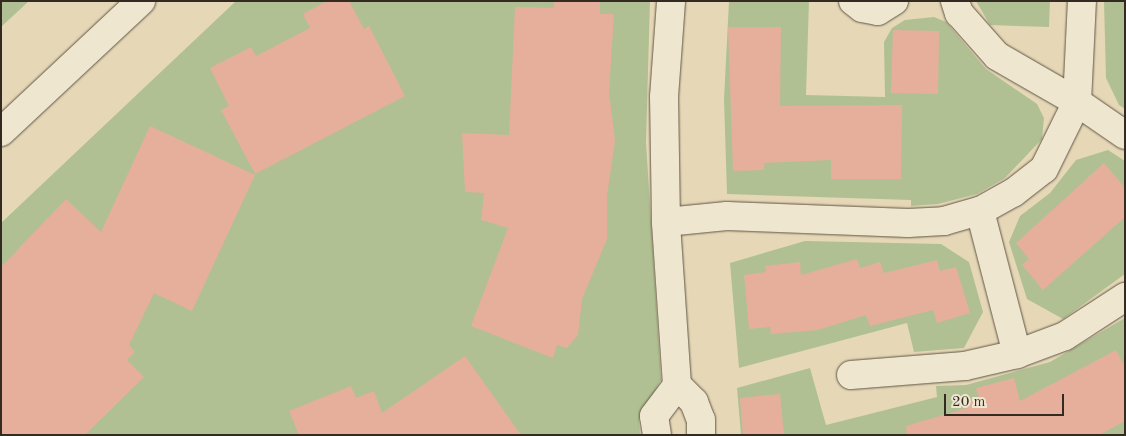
<!DOCTYPE html>
<style>
body{margin:0}
#map{position:relative;width:1126px;height:436px;overflow:hidden;background:#e6d8b7;font-family:"Old Standard TT",serif}
div>[style]{position:absolute}
.green>*{inset:0;background:#b0c092}
.building>*{inset:0;background:#e5af9c}
.roads{filter:drop-shadow(0 0 1px #605646) drop-shadow(0 0 1px #605646)}
.minor>*{height:28px;margin:-14px;padding:0 14px;transform-origin:14px;border-radius:14px;background:#efe6d0}
.tertiary>*{height:28px;margin:-14px;padding:0 14px;transform-origin:14px;border-radius:14px;background:#efe6d0}
span{translate:-50% -50%;white-space:nowrap;text-align:center;line-height:1.15;-webkit-text-stroke:5px #efe6d0;paint-order:stroke}
.frame{position:absolute;inset:0;border:2px solid #332a21;pointer-events:none}
.scale{position:absolute;left:944px;top:394px;width:120px;height:22px;box-sizing:border-box;border:2px solid #332a21;border-top:0;padding-left:6px;font-size:15px;line-height:18px;white-space:nowrap;color:#332a21;-webkit-text-stroke:4px #efe6d0;paint-order:stroke}
</style>
<div id="map">
<div class="green">
<i style="clip-path:polygon(1px 1px,29px 1px,1px 27px)"></i>
<i style="clip-path:polygon(236px 1px,650px 1px,646px 142px,661px 380px,639px 420px,640px 435px,1px 435px,1px 223px)"></i>
<i style="clip-path:polygon(729px 1px,809px 1px,806px 95px,885px 97px,884px 42px,892px 28px,905px 20px,934px 17px,946px 22px,986px 69px,1037px 104px,1044px 118px,1042px 139px,1005px 178px,977px 194px,938px 204px,911px 206px,911px 200px,727px 194px,724px 99px)"></i>
<i style="clip-path:polygon(976px 1px,1050px 1px,1049px 27px,990px 25px)"></i>
<i style="clip-path:polygon(1104px 1px,1125px 1px,1125px 109px,1119px 105px,1106px 78px)"></i>
<i style="clip-path:polygon(1108px 150px,1125px 161px,1125px 274px,1063px 319px,1027px 299px,1009px 242px,1020px 216px,1050px 193px,1076px 160px)"></i>
<i style="clip-path:polygon(805px 241px,941px 244px,969px 262px,983px 312px,964px 348px,914px 352px,907px 323px,739px 368px,730px 263px)"></i>
<i style="clip-path:polygon(1125px 318px,1125px 435px,741px 435px,737px 388px,810px 368px,826px 425px,937px 397px,936px 386px,966px 385px,1050px 362px)"></i>
</div>
<div class="building">
<i style="clip-path:polygon(327px 1px,349px 1px,364px 29px,369px 26px,405px 96px,255px 174px,221px 110px,229px 106px,210px 68px,251px 47px,256px 56px,310px 28px,303px 14px)"></i>
<i style="clip-path:polygon(554px 1px,600px 1px,600px 14px,614px 14px,609px 92px,615px 140px,607px 196px,607px 239px,582px 299px,578px 335px,567px 348px,557px 345px,553px 358px,471px 326px,508px 228px,481px 220px,484px 193px,465px 192px,462px 133px,509px 135px,515px 7px,554px 8px)"></i>
<i style="clip-path:polygon(728px 27px,781px 27px,780px 106px,902px 105px,901px 179px,831px 179px,831px 160px,764px 163px,764px 170px,733px 171px)"></i>
<i style="clip-path:polygon(893px 30px,939px 31px,938px 94px,891px 93px)"></i>
<i style="clip-path:polygon(150px 126px,255px 175px,192px 311px,154px 293px,129px 345px,135px 352px,127px 360px,144px 377px,85px 435px,1px 435px,1px 267px,66px 199px,101px 232px)"></i>
<i style="clip-path:polygon(1104px 163px,1125px 188px,1125px 217px,1043px 290px,1022px 265px,1029px 259px,1016px 243px)"></i>
<i style="clip-path:polygon(857px 259px,860px 268px,880px 262px,884px 273px,937px 260px,940px 271px,956px 267px,970px 313px,937px 323px,933px 310px,870px 326px,866px 315px,818px 330px,771px 334px,770px 327px,749px 329px,744px 275px,766px 272px,765px 266px,800px 262px,801px 275px)"></i>
<i style="clip-path:polygon(1116px 350px,1125px 367px,1125px 421px,1099px 435px,907px 435px,906px 426px,967px 408px,965px 403px,979px 399px,976px 388px,1014px 378px,1020px 401px)"></i>
<i style="clip-path:polygon(465px 356px,521px 435px,299px 435px,289px 411px,351px 386px,356px 398px,374px 391px,382px 413px)"></i>
<i style="clip-path:polygon(780px 394px,784px 435px,743px 435px,740px 398px)"></i>
</div>
<div class="roads">
<div class="minor">
<i style="left:853px;top:1px;width:11px;rotate:38deg"></i>
<i style="left:862px;top:8px;width:16px;rotate:11deg"></i>
<i style="left:878px;top:11px;width:19px;rotate:-32deg"></i>
<i style="left:955px;top:1px;width:13px;rotate:72deg"></i>
<i style="left:959px;top:13px;width:57px;rotate:48.5deg"></i>
<i style="left:997px;top:56px;width:92px;rotate:29.9deg"></i>
<i style="left:1077px;top:102px;width:58px;rotate:34.5deg"></i>
<i style="left:980px;top:211px;width:148px;rotate:75.5deg"></i>
<i style="left:666px;top:222px;width:61px;rotate:-5.6deg"></i>
<i style="left:727px;top:216px;width:181px;rotate:2.2deg"></i>
<i style="left:908px;top:223px;width:36px;rotate:-3deg"></i>
<i style="left:944px;top:221px;width:37px;rotate:-16deg"></i>
<i style="left:980px;top:211px;width:38px;rotate:-29deg"></i>
<i style="left:1013px;top:193px;width:39px;rotate:-38deg"></i>
<i style="left:1044px;top:169px;width:75px;rotate:-63.8deg"></i>
<i style="left:1077px;top:102px;width:101px;rotate:-87.2deg"></i>
<i style="left:851px;top:375px;width:114px;rotate:-4.5deg"></i>
<i style="left:965px;top:366px;width:53px;rotate:-13deg"></i>
<i style="left:1017px;top:354px;width:51px;rotate:-20.6deg"></i>
<i style="left:1065px;top:336px;width:72px;rotate:-33deg"></i>
<i style="left:677px;top:385px;width:24px;rotate:45deg"></i>
<i style="left:694px;top:402px;width:19px;rotate:69deg"></i>
<i style="left:701px;top:420px;width:15px;rotate:90deg"></i>
<i style="left:657px;top:435px;width:19px;rotate:-99deg"></i>
<i style="left:654px;top:416px;width:39px;rotate:-53deg"></i>
<i style="left:677px;top:385px;width:163px;rotate:-93.9deg"></i>
<i style="left:666px;top:222px;width:125px;rotate:-90.9deg"></i>
<i style="left:664px;top:97px;width:96px;rotate:-85.8deg"></i>
</div>
<div class="tertiary">
<i style="left:1px;top:132px;width:192px;rotate:-43.1deg"></i>
</div>
</div>
<div class="frame"></div>
<div class="scale">20 m</div>
</div>
